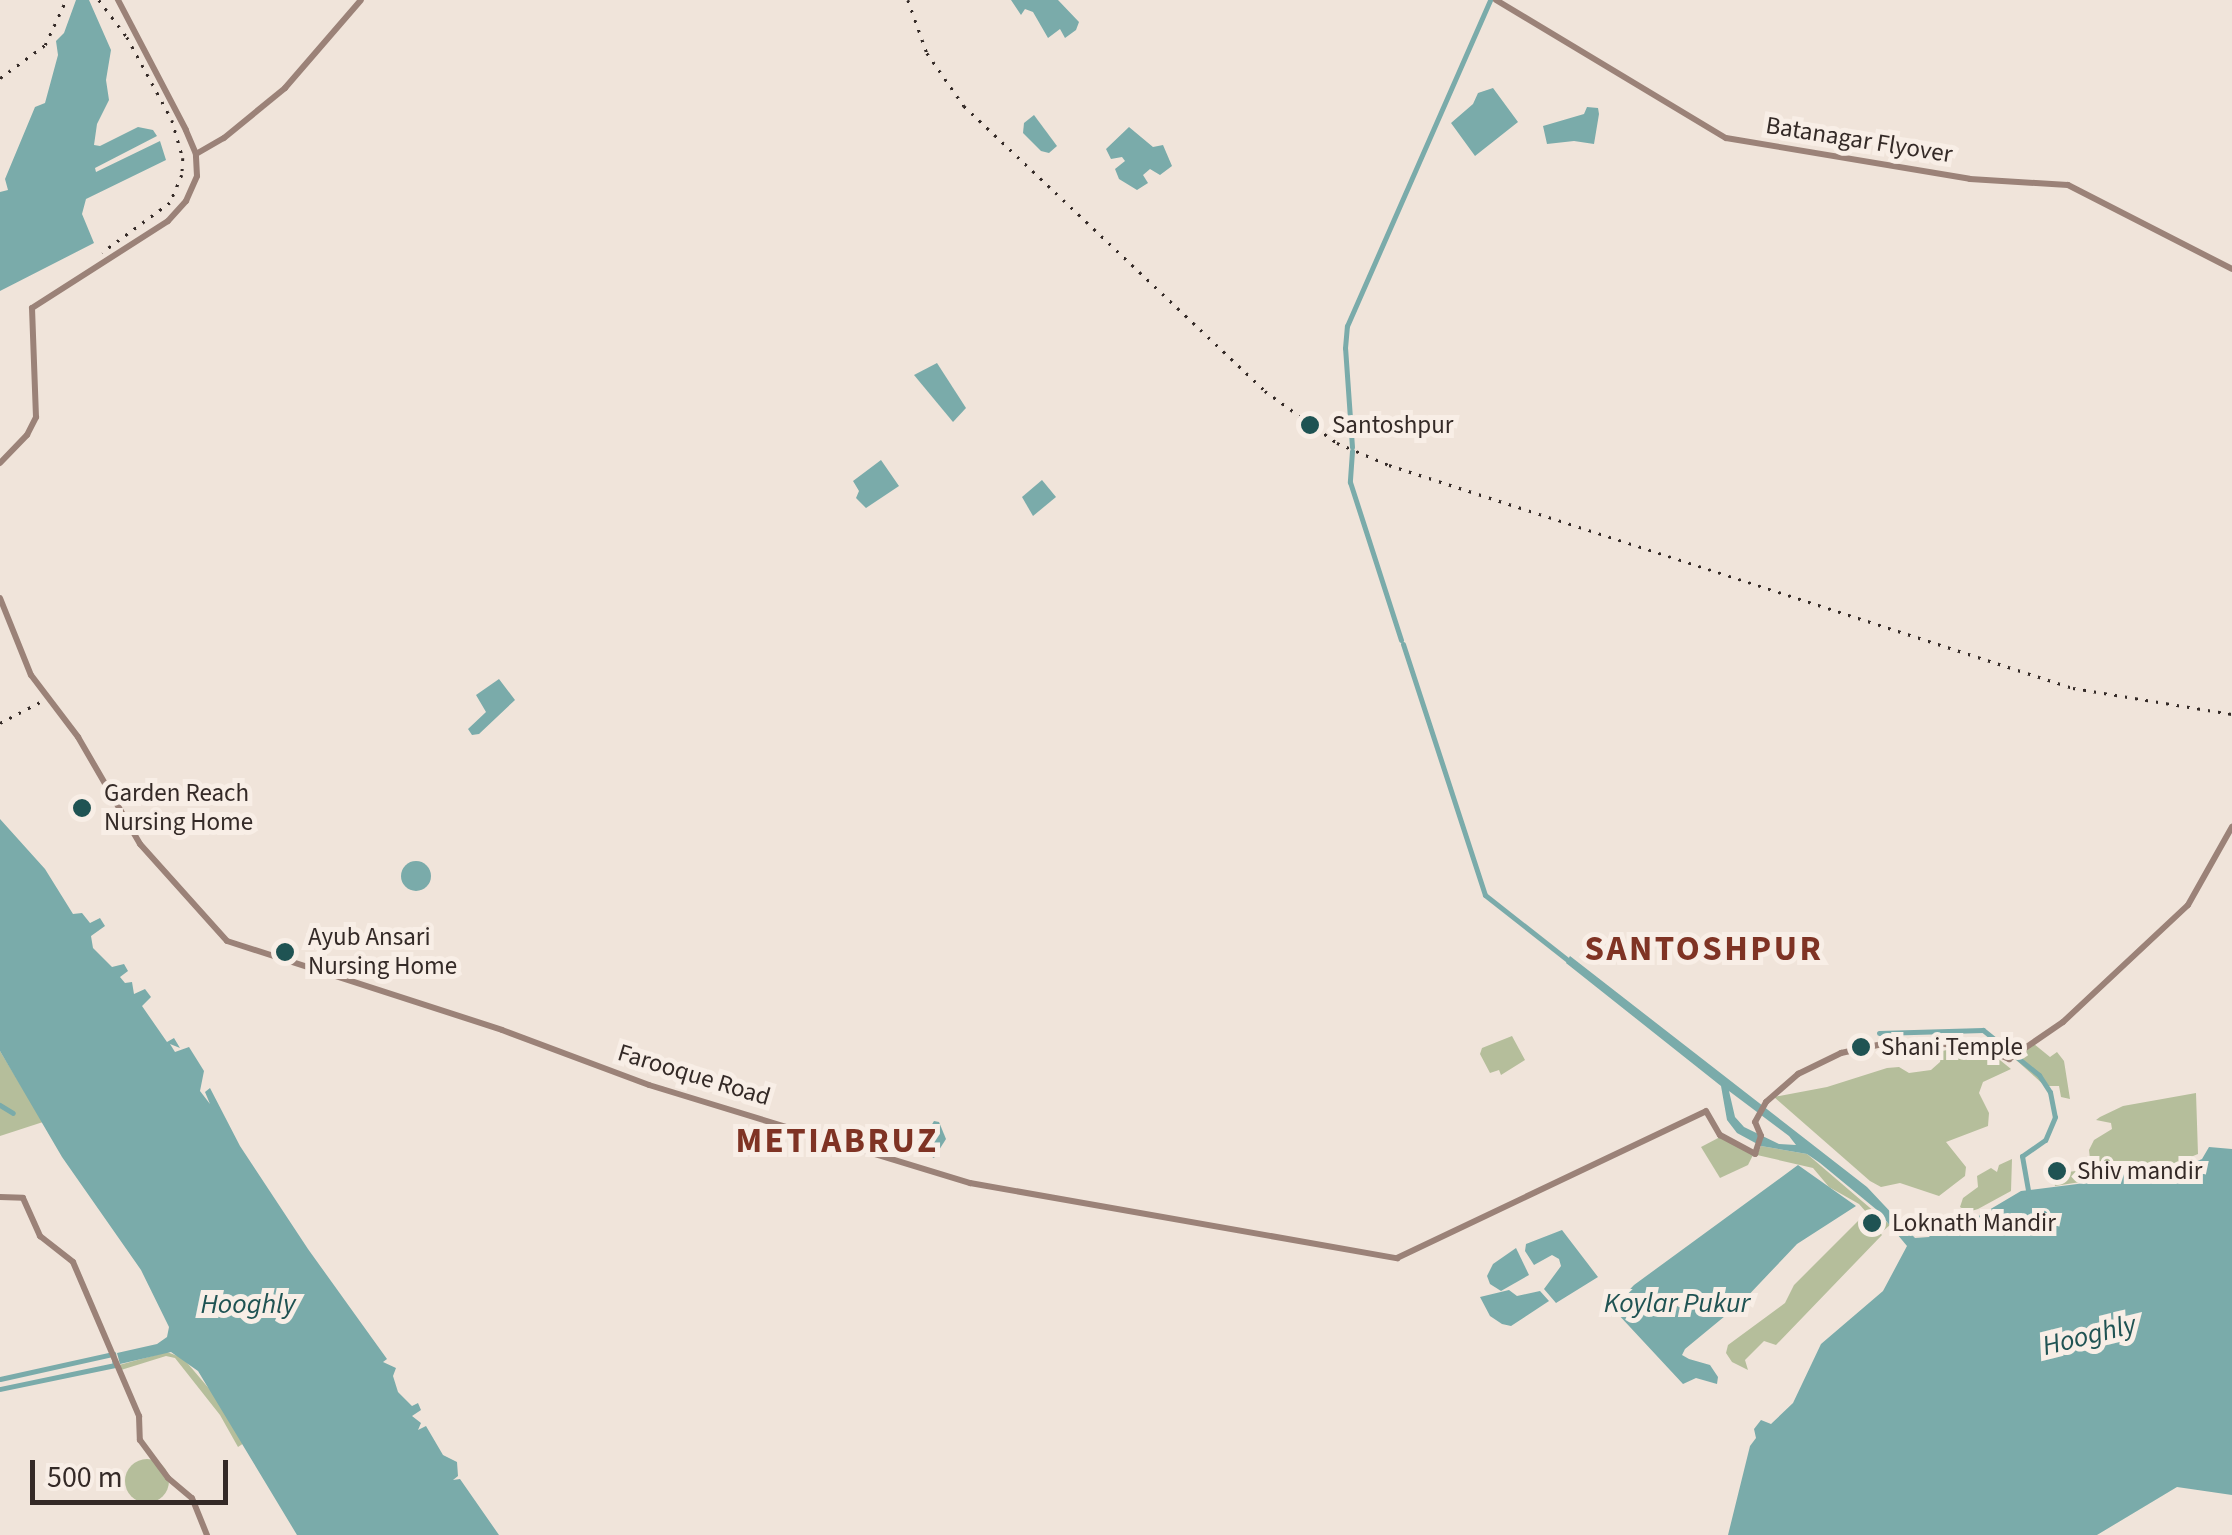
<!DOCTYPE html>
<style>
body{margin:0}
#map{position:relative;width:2232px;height:1535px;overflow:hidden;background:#f0e4da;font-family:"Source Sans 3",sans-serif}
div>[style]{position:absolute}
.green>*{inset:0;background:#b5be9b}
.round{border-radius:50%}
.water>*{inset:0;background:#7aabaa}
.canal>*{height:5px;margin:-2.5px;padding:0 2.5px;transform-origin:2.5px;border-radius:2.5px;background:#7aabaa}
.secondary>*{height:6px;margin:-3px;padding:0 3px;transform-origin:3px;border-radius:3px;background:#9b8278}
.rail>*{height:2.5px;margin-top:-1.25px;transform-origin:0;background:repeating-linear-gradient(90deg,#342a27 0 2.5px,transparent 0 10.5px)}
.dots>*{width:28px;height:28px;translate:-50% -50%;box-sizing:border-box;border:5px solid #f8eee6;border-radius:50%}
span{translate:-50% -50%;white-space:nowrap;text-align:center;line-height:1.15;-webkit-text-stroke:10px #f8eee6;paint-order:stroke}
.street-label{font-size:25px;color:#342a27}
.poi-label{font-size:25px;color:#342a27}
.left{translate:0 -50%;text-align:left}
.water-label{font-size:28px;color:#1f5353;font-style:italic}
.district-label{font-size:35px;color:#7f3324;font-weight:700;letter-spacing:2.5px}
.scale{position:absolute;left:30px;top:1460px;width:198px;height:45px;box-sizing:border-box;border:5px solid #342a27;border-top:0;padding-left:12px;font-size:30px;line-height:35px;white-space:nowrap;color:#342a27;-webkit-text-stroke:8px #f8eee6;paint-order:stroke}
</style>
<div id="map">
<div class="green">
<i style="clip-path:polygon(1512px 1036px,1525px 1060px,1501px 1075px,1499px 1070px,1490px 1073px,1480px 1054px,1482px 1048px)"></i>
<i style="clip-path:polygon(2034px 1044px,2050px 1057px,2057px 1052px,2064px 1061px,2070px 1099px,2061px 1097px,2059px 1086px,2045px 1086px,2015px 1059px)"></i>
<i style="clip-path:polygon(1952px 1049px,1990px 1052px,2011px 1069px,1983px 1082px,1979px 1093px,1989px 1113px,1988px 1126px,1946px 1142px,1966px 1167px,1965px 1176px,1939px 1196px,1900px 1183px,1881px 1187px,1870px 1181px,1774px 1097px,1827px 1087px,1887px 1068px,1899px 1067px,1909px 1073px,1931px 1070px,1940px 1062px,1942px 1051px)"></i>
<i style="clip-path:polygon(0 1051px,43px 1122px,0 1136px)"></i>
<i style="clip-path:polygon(2196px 1093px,2198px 1154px,2159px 1170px,2092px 1173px,2093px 1180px,2055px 1186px,2053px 1174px,2091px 1169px,2089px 1150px,2094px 1140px,2112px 1129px,2111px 1123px,2096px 1120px,2100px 1117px,2123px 1106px)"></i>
<i style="clip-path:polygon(1722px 1136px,1753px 1155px,1748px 1165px,1720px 1178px,1701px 1147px)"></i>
<i style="clip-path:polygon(1761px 1146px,1807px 1154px,1890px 1225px,1883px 1231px,1859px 1204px,1829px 1187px,1813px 1168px,1757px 1155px)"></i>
<i style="clip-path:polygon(2012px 1159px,2011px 1191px,1978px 1209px,1968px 1212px,1960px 1207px,1963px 1198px,1978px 1187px,1977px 1176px,1991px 1168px,1997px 1172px,1999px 1165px)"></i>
<i style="clip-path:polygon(1864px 1215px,1882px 1235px,1776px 1345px,1764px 1341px,1745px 1360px,1748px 1370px,1732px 1362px,1726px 1353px,1728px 1345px,1785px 1303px,1794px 1285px)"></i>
<i style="clip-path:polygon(167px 1352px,183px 1358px,217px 1398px,244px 1443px,238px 1447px,220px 1415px,175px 1358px,166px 1356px,121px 1370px,119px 1365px)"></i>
<i class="round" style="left:125px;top:1459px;width:44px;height:44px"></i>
</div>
<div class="water">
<i style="clip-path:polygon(76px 0,89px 0,111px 50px,106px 80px,109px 100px,97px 124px,94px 145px,100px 146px,138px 127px,153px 130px,157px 136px,95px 168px,96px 172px,160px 141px,166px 160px,86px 199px,82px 214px,94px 243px,0 291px,0 192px,8px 190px,5px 179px,35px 107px,45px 103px,58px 55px,56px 41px,64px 33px)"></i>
<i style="clip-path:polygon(1011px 0,1058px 0,1079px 22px,1076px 30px,1065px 38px,1060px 29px,1048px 38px,1033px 12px,1025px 9px,1021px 15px)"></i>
<i style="clip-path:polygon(1493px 88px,1518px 122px,1475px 156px,1451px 123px,1473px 104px,1478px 93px)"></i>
<i style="clip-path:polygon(1587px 107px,1598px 108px,1599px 114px,1594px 144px,1574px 141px,1547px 144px,1543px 126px,1584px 114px)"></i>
<i style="clip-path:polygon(1034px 115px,1057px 146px,1049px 153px,1041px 151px,1023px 133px,1024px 123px)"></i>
<i style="clip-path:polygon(1129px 127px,1153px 147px,1163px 145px,1172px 166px,1160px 175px,1150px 169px,1143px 175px,1148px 183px,1137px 190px,1119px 179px,1115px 169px,1125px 161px,1122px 157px,1111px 159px,1106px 149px)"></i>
<i style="clip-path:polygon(937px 363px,966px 408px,953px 422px,914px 375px)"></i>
<i style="clip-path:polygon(881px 460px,899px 486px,866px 508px,856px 498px,859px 491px,853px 481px)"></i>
<i style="clip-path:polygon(1042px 480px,1056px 497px,1033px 516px,1022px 497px)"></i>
<i style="clip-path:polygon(499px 679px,515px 700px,479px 734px,472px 735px,468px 729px,486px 712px,476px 695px)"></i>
<i style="clip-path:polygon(0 819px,45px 869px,73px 914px,82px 913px,90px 923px,100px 918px,105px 926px,91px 936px,93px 948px,112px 967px,124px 964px,128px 971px,120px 977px,125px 983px,132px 982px,134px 994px,145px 989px,151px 997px,142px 1006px,167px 1042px,174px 1038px,180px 1048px,170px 1044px,175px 1052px,189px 1047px,204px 1071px,200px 1091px,210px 1104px,205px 1092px,210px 1088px,240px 1146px,308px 1249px,387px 1359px,383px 1362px,396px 1368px,393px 1376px,398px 1392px,412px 1406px,418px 1403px,421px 1410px,412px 1416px,421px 1423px,418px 1430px,426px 1426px,443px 1455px,457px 1462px,458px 1476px,453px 1480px,460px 1479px,499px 1535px,297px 1535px,198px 1371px,171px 1352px,120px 1364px,117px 1353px,157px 1344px,167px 1337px,169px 1327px,141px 1270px,62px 1157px,0 1051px)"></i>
<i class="round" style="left:401px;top:861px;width:30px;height:30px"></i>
<i style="clip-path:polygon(evenodd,1570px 956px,1867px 1187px,1915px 1238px,1929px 1237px,1942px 1220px,1972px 1220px,2021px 1191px,2093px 1182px,2092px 1173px,2137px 1173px,2191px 1164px,2202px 1159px,2209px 1147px,2232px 1149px,2232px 1495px,2177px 1487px,2097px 1535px,1728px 1535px,1750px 1446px,1756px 1438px,1754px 1429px,1761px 1420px,1771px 1424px,1793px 1403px,1821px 1344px,1883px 1291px,1907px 1246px,1877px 1210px,1820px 1163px,1807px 1154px,1761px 1146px,1737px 1133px,1727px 1120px,1721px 1086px,1566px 963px,1570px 956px,1729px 1091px,1789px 1136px,1796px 1145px,1779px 1144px,1744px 1127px,1735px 1117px,1729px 1091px)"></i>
<i style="clip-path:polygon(934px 1121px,939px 1122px,946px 1139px,934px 1158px,917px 1149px)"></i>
<i style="clip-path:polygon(1798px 1165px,1856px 1206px,1797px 1244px,1742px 1302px,1685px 1349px,1682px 1355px,1689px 1359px,1710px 1365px,1718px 1377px,1717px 1384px,1696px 1378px,1683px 1384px,1616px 1312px,1618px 1302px,1634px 1285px)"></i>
<i style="clip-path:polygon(1562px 1230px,1598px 1277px,1556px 1303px,1544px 1289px,1561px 1266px,1559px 1259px,1552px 1255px,1534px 1265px,1525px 1251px,1526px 1244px)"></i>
<i style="clip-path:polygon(1516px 1248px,1529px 1275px,1501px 1291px,1490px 1284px,1487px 1276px,1493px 1264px)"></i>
<i style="clip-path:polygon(1509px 1290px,1517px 1296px,1540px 1291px,1549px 1301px,1511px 1326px,1502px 1324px,1490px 1316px,1480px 1297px)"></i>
</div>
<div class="canal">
<i style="left:1352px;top:447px;width:99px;rotate:-94deg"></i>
<i style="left:1345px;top:348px;width:22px;rotate:-85deg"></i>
<i style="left:1347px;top:326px;width:356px;rotate:-66.3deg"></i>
<i style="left:1352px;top:451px;width:31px;rotate:94deg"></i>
<i style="left:1350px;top:482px;width:166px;rotate:72.1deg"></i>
<i style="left:1403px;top:644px;width:264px;rotate:71.9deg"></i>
<i style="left:1485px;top:895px;width:108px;rotate:38.2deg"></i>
<i style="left:1879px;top:1033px;width:104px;rotate:-1.7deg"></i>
<i style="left:1983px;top:1030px;width:72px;rotate:38.8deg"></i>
<i style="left:2039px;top:1075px;width:20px;rotate:57deg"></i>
<i style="left:2050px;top:1092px;width:25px;rotate:79deg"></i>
<i style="left:2055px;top:1117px;width:25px;rotate:113deg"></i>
<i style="left:2045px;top:1140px;width:28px;rotate:145deg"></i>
<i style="left:2022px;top:1156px;width:40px;rotate:80deg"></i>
<i style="left:0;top:1105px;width:15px;rotate:32deg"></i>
<i style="left:0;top:1379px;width:116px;rotate:-12.5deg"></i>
<i style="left:113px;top:1354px;width:11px;rotate:80deg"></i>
<i style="left:115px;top:1365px;width:117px;rotate:168.2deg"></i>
</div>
<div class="secondary">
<i style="left:1496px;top:0;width:268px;rotate:31deg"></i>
<i style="left:1726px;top:138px;width:247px;rotate:9.5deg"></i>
<i style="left:1970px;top:179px;width:98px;rotate:3.5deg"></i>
<i style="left:2068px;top:185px;width:184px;rotate:27.1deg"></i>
<i style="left:196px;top:154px;width:32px;rotate:-30deg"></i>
<i style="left:224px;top:138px;width:79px;rotate:-39.3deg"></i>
<i style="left:285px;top:88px;width:116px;rotate:-49.2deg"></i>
<i style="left:0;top:463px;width:39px;rotate:-46deg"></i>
<i style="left:27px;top:435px;width:20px;rotate:-63deg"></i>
<i style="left:36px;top:417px;width:109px;rotate:-92.1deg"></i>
<i style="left:32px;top:308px;width:161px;rotate:-32.6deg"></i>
<i style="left:168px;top:221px;width:27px;rotate:-48deg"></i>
<i style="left:186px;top:201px;width:27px;rotate:-66deg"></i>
<i style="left:197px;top:176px;width:22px;rotate:-93deg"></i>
<i style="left:196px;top:154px;width:26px;rotate:-113deg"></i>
<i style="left:186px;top:130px;width:147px;rotate:-117.6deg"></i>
<i style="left:0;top:598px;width:83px;rotate:68.1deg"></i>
<i style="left:31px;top:675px;width:78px;rotate:52.8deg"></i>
<i style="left:78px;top:737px;width:124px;rotate:59.9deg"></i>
<i style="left:140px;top:844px;width:130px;rotate:48.1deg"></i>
<i style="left:227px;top:941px;width:289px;rotate:17.9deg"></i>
<i style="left:502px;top:1030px;width:157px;rotate:20.5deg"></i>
<i style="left:649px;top:1085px;width:336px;rotate:17deg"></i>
<i style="left:970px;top:1183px;width:434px;rotate:10deg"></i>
<i style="left:1397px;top:1258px;width:342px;rotate:-25.4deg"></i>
<i style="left:1706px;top:1111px;width:28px;rotate:60deg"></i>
<i style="left:1720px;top:1135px;width:40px;rotate:28deg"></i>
<i style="left:1755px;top:1154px;width:19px;rotate:-72deg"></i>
<i style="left:1761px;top:1136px;width:15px;rotate:-113deg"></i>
<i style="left:1755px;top:1122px;width:23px;rotate:-61deg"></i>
<i style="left:1766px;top:1102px;width:43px;rotate:-41.2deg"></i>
<i style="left:1798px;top:1074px;width:48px;rotate:-26deg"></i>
<i style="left:1841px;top:1053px;width:47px;rotate:-12.3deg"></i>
<i style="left:1887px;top:1043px;width:32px;rotate:-2deg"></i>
<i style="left:1919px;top:1042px;width:63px;rotate:4.5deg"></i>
<i style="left:1982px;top:1047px;width:30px;rotate:24deg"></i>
<i style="left:2009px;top:1059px;width:65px;rotate:-34.4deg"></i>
<i style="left:2063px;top:1022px;width:171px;rotate:-43.1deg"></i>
<i style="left:2188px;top:905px;width:90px;rotate:-60.6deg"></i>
<i style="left:0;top:1197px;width:23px;rotate:2deg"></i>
<i style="left:23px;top:1198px;width:42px;rotate:65.9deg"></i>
<i style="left:40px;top:1236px;width:42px;rotate:38.2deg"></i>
<i style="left:73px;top:1262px;width:168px;rotate:66.8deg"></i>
<i style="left:139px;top:1416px;width:24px;rotate:88deg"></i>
<i style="left:140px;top:1440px;width:47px;rotate:53.6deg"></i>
<i style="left:168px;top:1478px;width:31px;rotate:40deg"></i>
<i style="left:192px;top:1498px;width:40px;rotate:68deg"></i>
</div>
<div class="rail">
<i style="left:99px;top:0;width:46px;rotate:52.9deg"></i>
<i style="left:127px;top:37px;width:94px;rotate:61.5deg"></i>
<i style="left:172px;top:120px;width:40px;rotate:74deg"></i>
<i style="left:183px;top:158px;width:17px;rotate:93deg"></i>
<i style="left:182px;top:175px;width:30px;rotate:113deg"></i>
<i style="left:170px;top:203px;width:84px;rotate:143.7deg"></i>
<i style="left:908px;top:0;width:56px;rotate:70.3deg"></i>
<i style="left:927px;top:53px;width:65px;rotate:55.1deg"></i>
<i style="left:964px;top:106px;width:415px;rotate:43.4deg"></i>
<i style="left:1265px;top:391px;width:89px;rotate:35.8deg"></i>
<i style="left:1337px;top:443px;width:56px;rotate:22.9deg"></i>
<i style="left:1389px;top:465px;width:719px;rotate:18.06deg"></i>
<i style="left:2073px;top:688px;width:161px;rotate:9.3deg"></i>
<i style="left:0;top:78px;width:56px;rotate:-36.3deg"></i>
<i style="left:45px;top:45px;width:50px;rotate:-65deg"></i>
<i style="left:0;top:723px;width:52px;rotate:-27.6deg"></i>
</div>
<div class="dots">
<i style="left:1310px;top:425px;background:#1f5353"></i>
<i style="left:82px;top:808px;background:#1f5353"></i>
<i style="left:285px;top:952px;background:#1f5353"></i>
<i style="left:1861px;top:1047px;background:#1f5353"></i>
<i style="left:2057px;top:1171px;background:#1f5353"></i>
<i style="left:1872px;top:1223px;background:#1f5353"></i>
</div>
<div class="street-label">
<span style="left:1859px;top:140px;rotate:9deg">Batanagar Flyover</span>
<span style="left:694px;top:1075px;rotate:17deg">Farooque Road</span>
</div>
<div class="poi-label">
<span class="left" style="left:1332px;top:425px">Santoshpur</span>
<span class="left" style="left:104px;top:808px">Garden Reach<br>Nursing Home</span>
<span class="left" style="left:308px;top:952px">Ayub Ansari<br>Nursing Home</span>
<span class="left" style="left:1881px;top:1047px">Shani Temple</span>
<span class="left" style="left:2077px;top:1171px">Shiv mandir</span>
<span class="left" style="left:1892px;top:1223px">Loknath Mandir</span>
</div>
<div class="water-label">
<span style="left:1677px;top:1303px">Koylar Pukur</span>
<span style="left:248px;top:1304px">Hooghly</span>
<span style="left:2089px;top:1335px;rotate:-14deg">Hooghly</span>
</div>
<div class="district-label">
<span style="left:1704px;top:949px">SANTOSHPUR</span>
<span style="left:837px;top:1141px">METIABRUZ</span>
</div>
<div class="scale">500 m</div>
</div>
